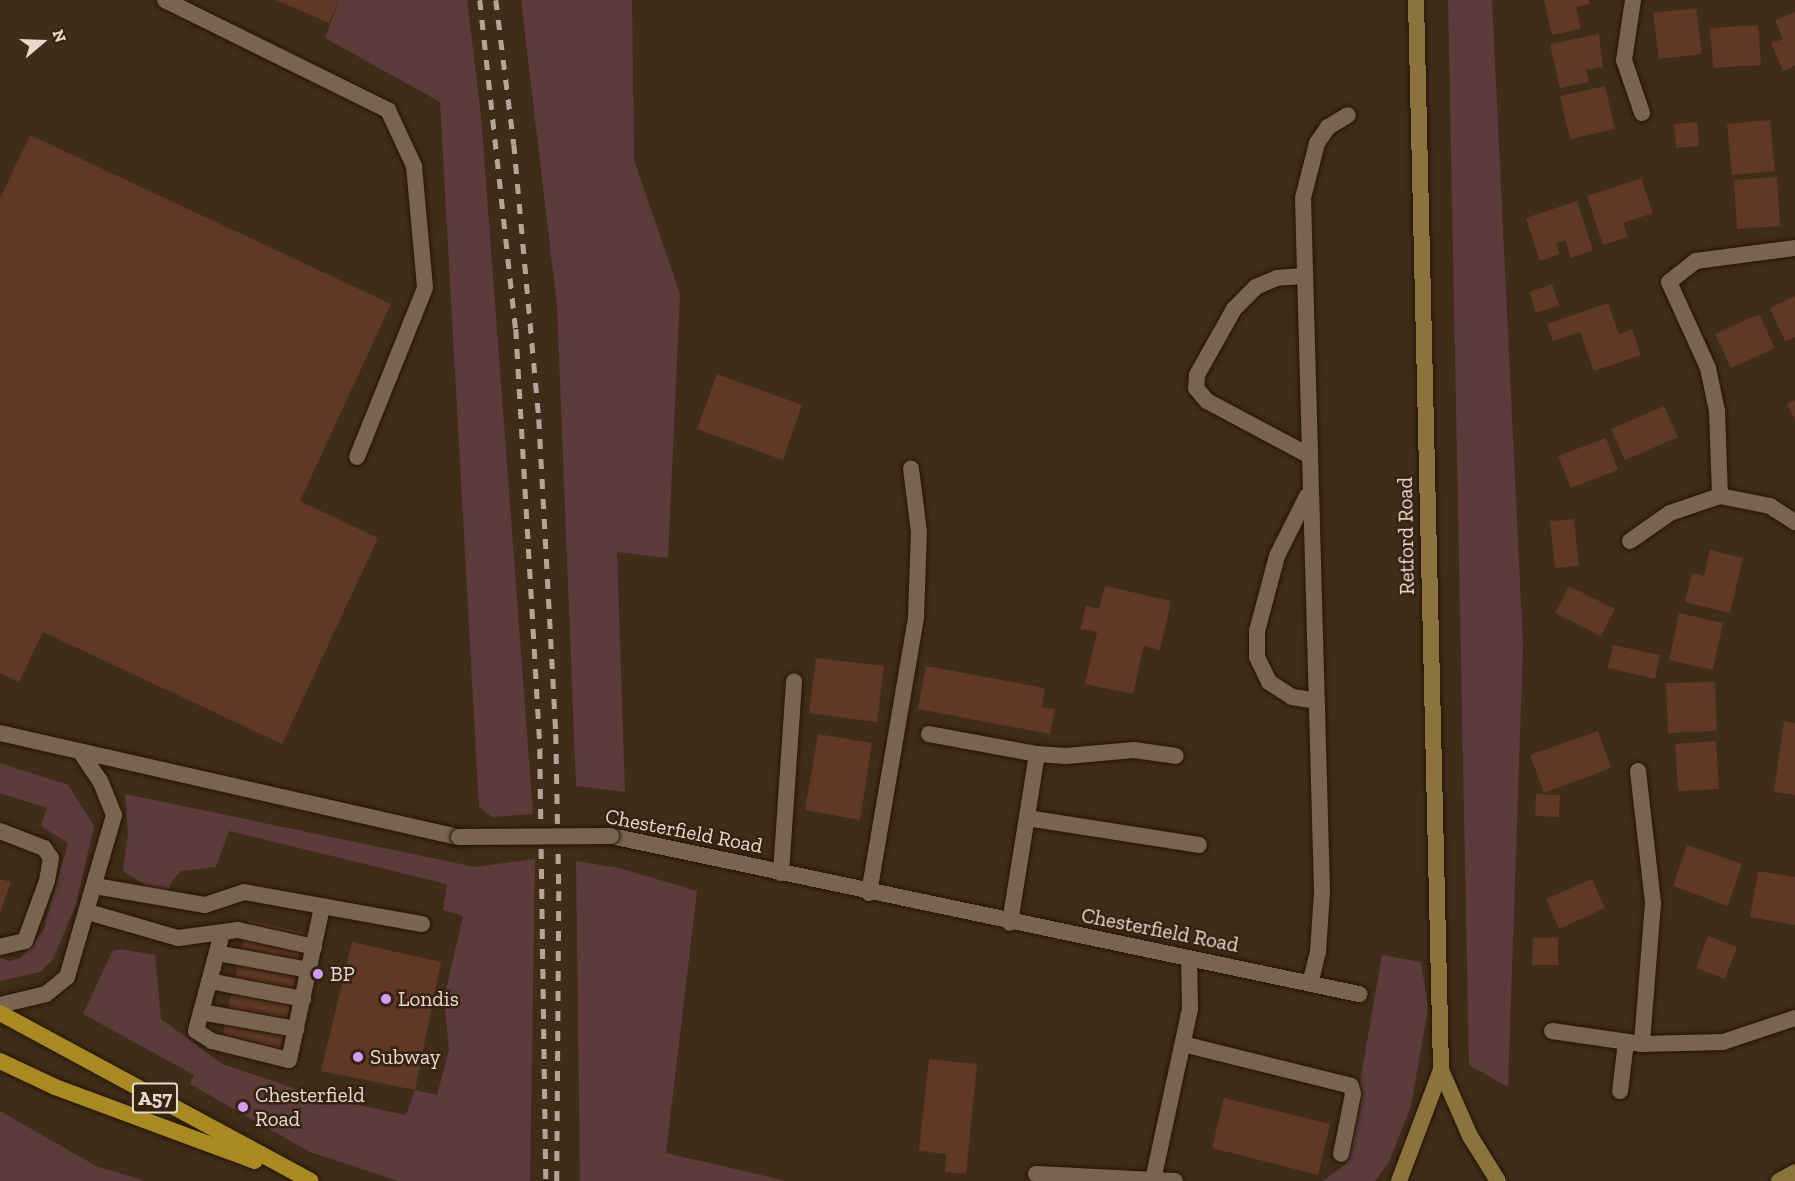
<!DOCTYPE html>
<style>
body{margin:0}
#map{position:relative;width:1795px;height:1181px;overflow:hidden;background:#3f2d1a;font-family:"Zilla Slab",serif}
div>[style]{position:absolute}
.green>*{inset:0;background:#5b3c3b}
.building>*{inset:0;background:#5f3826}
.roads{filter:drop-shadow(0 0 2px #261503) drop-shadow(0 0 2px #261503)}
.service>*{height:16px;margin:-8px;padding:0 8px;transform-origin:8px;border-radius:8px;background:#79654f}
.minor>*{height:16px;margin:-8px;padding:0 8px;transform-origin:8px;border-radius:8px;background:#79654f}
.secondary>*{height:16px;margin:-8px;padding:0 8px;transform-origin:8px;border-radius:8px;background:#8b733e}
.trunk>*{height:16px;margin:-8px;padding:0 8px;transform-origin:8px;border-radius:8px;background:#a88a22}
.rail>*{height:4.5px;margin-top:-2.25px;transform-origin:0;background:repeating-linear-gradient(90deg,#b3a597 0 10px,transparent 0 20px)}
.bridges{filter:drop-shadow(0 0 2px #261503) drop-shadow(0 0 2px #261503)}
.minor-bridge>*{height:16px;margin:-8px;padding:0 8px;transform-origin:8px;border-radius:8px;background:#79654f}
.dots>*{width:16px;height:16px;translate:-50% -50%;box-sizing:border-box;border:3px solid #352310;border-radius:50%}
span{translate:-50% -50%;white-space:nowrap;text-align:center;line-height:1.15;-webkit-text-stroke:5px #352310;paint-order:stroke}
.shield-label span{padding:2px 4px;background:#352310;border:2px solid;border-radius:4px;-webkit-text-stroke-width:0}
.shield-label{font-size:20px;color:#e6dace;font-weight:700}
.street-label{font-size:21px;color:#e6dace}
.poi-label{font-size:21px;color:#e6dace}
.left{translate:0 -50%;text-align:left}
.north{position:absolute;left:12px;top:12px;width:60px;height:60px;-webkit-text-stroke:4px #352310;paint-order:stroke;rotate:71deg;font-size:16px;font-weight:700;line-height:24px;text-align:center;color:#e6dace}
.north::after{content:'';display:block;margin:auto;width:21px;height:27px;background:#e6dace;clip-path:polygon(50% 0,100% 100%,50% 72%,0 100%)}
</style>
<div id="map">
<div class="green">
<i style="clip-path:polygon(339px 0,467px 0,481px 115px,533px 814px,492px 817px,479px 807px,440px 102px,325px 38px)"></i>
<i style="clip-path:polygon(521px 0,632px 0,634px 160px,680px 294px,668px 558px,617px 552px,625px 792px,576px 786px,557px 306px)"></i>
<i style="clip-path:polygon(1448px 0,1492px 0,1523px 646px,1508px 1087px,1469px 1065px)"></i>
<i style="clip-path:polygon(0 763px,68px 785px,94px 826px,76px 905px,53px 959px,40px 972px,0 981px,0 958px,10px 961px,21px 958px,43px 931px,68px 843px,41px 826px,47px 808px,0 793px)"></i>
<i style="clip-path:polygon(125px 794px,475px 867px,535px 859px,530px 1181px,398px 1181px,310px 1152px,190px 1084px,194px 1075px,83px 1014px,112px 952px,120px 949px,155px 955px,161px 1019px,222px 1064px,320px 1097px,406px 1115px,415px 1090px,437px 1095px,449px 1050px,444px 999px,463px 916px,443px 910px,447px 884px,229px 831px,216px 867px,181px 871px,171px 882px,169px 892px,152px 889px,123px 871px,128px 834px)"></i>
<i style="clip-path:polygon(576px 861px,619px 868px,697px 891px,666px 1153px,786px 1181px,580px 1181px)"></i>
<i style="clip-path:polygon(1382px 955px,1421px 962px,1428px 1008px,1411px 1106px,1389px 1162px,1375px 1181px,1323px 1181px,1346px 1164px)"></i>
<i style="clip-path:polygon(0 1111px,96px 1166px,145px 1181px,0 1181px)"></i>
</div>
<div class="building">
<i style="clip-path:polygon(276px 0,339px 0,329px 23px)"></i>
<i style="clip-path:polygon(1544px 0,1589px 0,1590px 4px,1576px 7px,1581px 29px,1552px 35px)"></i>
<i style="clip-path:polygon(1696px 8px,1702px 54px,1659px 59px,1653px 13px)"></i>
<i style="clip-path:polygon(1795px 12px,1795px 66px,1783px 71px,1771px 43px,1783px 39px,1775px 20px)"></i>
<i style="clip-path:polygon(1758px 25px,1761px 65px,1713px 68px,1710px 28px)"></i>
<i style="clip-path:polygon(1599px 34px,1603px 67px,1586px 70px,1589px 82px,1560px 88px,1550px 44px)"></i>
<i style="clip-path:polygon(1605px 86px,1615px 129px,1570px 139px,1560px 96px)"></i>
<i style="clip-path:polygon(1770px 120px,1775px 171px,1732px 175px,1727px 124px)"></i>
<i style="clip-path:polygon(1697px 122px,1699px 146px,1676px 148px,1674px 124px)"></i>
<i style="clip-path:polygon(30px 135px,391px 304px,300px 501px,378px 538px,282px 744px,43px 632px,19px 682px,0 673px,0 198px)"></i>
<i style="clip-path:polygon(1777px 177px,1780px 226px,1737px 229px,1734px 180px)"></i>
<i style="clip-path:polygon(1641px 178px,1653px 213px,1623px 223px,1628px 237px,1603px 245px,1587px 196px)"></i>
<i style="clip-path:polygon(1577px 201px,1593px 250px,1571px 258px,1565px 240px,1556px 243px,1560px 254px,1540px 261px,1526px 218px)"></i>
<i style="clip-path:polygon(1552px 284px,1559px 305px,1536px 313px,1529px 292px)"></i>
<i style="clip-path:polygon(1795px 296px,1795px 337px,1785px 341px,1770px 308px)"></i>
<i style="clip-path:polygon(1608px 303px,1619px 334px,1632px 329px,1641px 355px,1594px 371px,1580px 332px,1553px 341px,1547px 324px)"></i>
<i style="clip-path:polygon(1759px 314px,1775px 348px,1731px 368px,1715px 334px)"></i>
<i style="clip-path:polygon(717px 374px,802px 405px,783px 460px,697px 429px)"></i>
<i style="clip-path:polygon(1795px 400px,1795px 421px,1787px 404px)"></i>
<i style="clip-path:polygon(1664px 406px,1678px 437px,1625px 460px,1611px 429px)"></i>
<i style="clip-path:polygon(1606px 438px,1618px 470px,1571px 488px,1558px 456px)"></i>
<i style="clip-path:polygon(1574px 519px,1579px 566px,1555px 568px,1550px 521px)"></i>
<i style="clip-path:polygon(1710px 550px,1743px 558px,1730px 613px,1685px 602px,1692px 573px,1704px 576px)"></i>
<i style="clip-path:polygon(1105px 586px,1171px 601px,1160px 650px,1144px 646px,1133px 694px,1085px 684px,1097px 632px,1081px 629px,1086px 606px,1099px 609px)"></i>
<i style="clip-path:polygon(1569px 586px,1615px 609px,1601px 636px,1555px 613px)"></i>
<i style="clip-path:polygon(1679px 613px,1723px 623px,1713px 670px,1669px 660px)"></i>
<i style="clip-path:polygon(1613px 645px,1660px 655px,1655px 679px,1608px 668px)"></i>
<i style="clip-path:polygon(816px 658px,884px 666px,877px 722px,809px 713px)"></i>
<i style="clip-path:polygon(926px 666px,1045px 688px,1042px 707px,1055px 709px,1050px 734px,918px 709px)"></i>
<i style="clip-path:polygon(1715px 682px,1717px 731px,1668px 733px,1666px 683px)"></i>
<i style="clip-path:polygon(1784px 721px,1795px 723px,1795px 795px,1774px 792px)"></i>
<i style="clip-path:polygon(1598px 731px,1611px 768px,1544px 793px,1530px 755px)"></i>
<i style="clip-path:polygon(818px 734px,872px 743px,860px 820px,805px 810px)"></i>
<i style="clip-path:polygon(1716px 741px,1719px 789px,1678px 791px,1675px 744px)"></i>
<i style="clip-path:polygon(1536px 794px,1560px 795px,1559px 817px,1535px 816px)"></i>
<i style="clip-path:polygon(1687px 845px,1742px 864px,1728px 906px,1673px 886px)"></i>
<i style="clip-path:polygon(1758px 871px,1795px 877px,1795px 925px,1750px 917px)"></i>
<i style="clip-path:polygon(0 879px,11px 882px,0 913px)"></i>
<i style="clip-path:polygon(1592px 879px,1605px 908px,1559px 929px,1546px 899px)"></i>
<i style="clip-path:polygon(248px 920px,305px 933px,277px 1065px,219px 1052px)"></i>
<i style="clip-path:polygon(1708px 936px,1737px 947px,1725px 979px,1696px 968px)"></i>
<i style="clip-path:polygon(1533px 938px,1558px 938px,1558px 965px,1532px 965px)"></i>
<i style="clip-path:polygon(352px 942px,441px 962px,415px 1090px,321px 1071px)"></i>
<i style="clip-path:polygon(929px 1059px,977px 1064px,966px 1174px,945px 1172px,946px 1154px,919px 1151px)"></i>
<i style="clip-path:polygon(1224px 1098px,1330px 1124px,1318px 1175px,1212px 1148px)"></i>
</div>
<div class="roads">
<div class="service">
<i style="left:165px;top:0;width:249px;rotate:26.3deg"></i>
<i style="left:388px;top:110px;width:62px;rotate:65.1deg"></i>
<i style="left:414px;top:166px;width:122px;rotate:84.8deg"></i>
<i style="left:425px;top:288px;width:182px;rotate:111.9deg"></i>
<i style="left:1304px;top:276px;width:27px;rotate:176deg"></i>
<i style="left:1277px;top:278px;width:23px;rotate:157deg"></i>
<i style="left:1256px;top:287px;width:31px;rotate:135deg"></i>
<i style="left:1234px;top:309px;width:76px;rotate:119.3deg"></i>
<i style="left:1197px;top:375px;width:13px;rotate:94deg"></i>
<i style="left:1196px;top:388px;width:17px;rotate:50deg"></i>
<i style="left:1207px;top:401px;width:115px;rotate:28.1deg"></i>
<i style="left:1307px;top:496px;width:67px;rotate:116.6deg"></i>
<i style="left:1277px;top:556px;width:78px;rotate:104.9deg"></i>
<i style="left:1257px;top:631px;width:26px;rotate:90deg"></i>
<i style="left:1257px;top:657px;width:28px;rotate:64deg"></i>
<i style="left:1269px;top:682px;width:27px;rotate:33deg"></i>
<i style="left:1292px;top:697px;width:24px;rotate:9deg"></i>
<i style="left:929px;top:734px;width:110px;rotate:10.5deg"></i>
<i style="left:1037px;top:754px;width:171px;rotate:99.1deg"></i>
<i style="left:1037px;top:754px;width:29px;rotate:4deg"></i>
<i style="left:1066px;top:756px;width:68px;rotate:-5deg"></i>
<i style="left:1134px;top:750px;width:42px;rotate:8.1deg"></i>
<i style="left:1027px;top:818px;width:174px;rotate:8.9deg"></i>
<i style="left:0;top:831px;width:47px;rotate:21.1deg"></i>
<i style="left:44px;top:848px;width:12px;rotate:55deg"></i>
<i style="left:51px;top:858px;width:23px;rotate:100deg"></i>
<i style="left:47px;top:881px;width:64px;rotate:110.1deg"></i>
<i style="left:25px;top:941px;width:26px;rotate:167deg"></i>
<i style="left:781px;top:873px;width:192px;rotate:-86.1deg"></i>
<i style="left:95px;top:886px;width:112px;rotate:9.8deg"></i>
<i style="left:205px;top:905px;width:41px;rotate:-18.4deg"></i>
<i style="left:244px;top:892px;width:181px;rotate:10.2deg"></i>
<i style="left:869px;top:893px;width:280px;rotate:-80.3deg"></i>
<i style="left:916px;top:617px;width:85px;rotate:-88deg"></i>
<i style="left:919px;top:532px;width:64px;rotate:-97.2deg"></i>
<i style="left:88px;top:912px;width:94px;rotate:16.1deg"></i>
<i style="left:178px;top:938px;width:61px;rotate:-7.6deg"></i>
<i style="left:238px;top:930px;width:78px;rotate:12.6deg"></i>
<i style="left:222px;top:933px;width:101px;rotate:104.9deg"></i>
<i style="left:196px;top:1031px;width:19px;rotate:32deg"></i>
<i style="left:212px;top:1041px;width:79px;rotate:13.9deg"></i>
<i style="left:289px;top:1060px;width:157px;rotate:-77.8deg"></i>
<i style="left:217px;top:953px;width:94px;rotate:10.5deg"></i>
<i style="left:209px;top:981px;width:96px;rotate:10.8deg"></i>
<i style="left:1310px;top:984px;width:33px;rotate:-76deg"></i>
<i style="left:1318px;top:952px;width:61px;rotate:-86.2deg"></i>
<i style="left:1322px;top:891px;width:693px;rotate:-91.57deg"></i>
<i style="left:1303px;top:198px;width:57px;rotate:-75.7deg"></i>
<i style="left:1317px;top:143px;width:19px;rotate:-55deg"></i>
<i style="left:1328px;top:127px;width:23px;rotate:-31deg"></i>
<i style="left:201px;top:1012px;width:97px;rotate:10.1deg"></i>
<i style="left:1183px;top:1044px;width:173px;rotate:14deg"></i>
<i style="left:1351px;top:1086px;width:8px;rotate:76deg"></i>
<i style="left:1353px;top:1094px;width:61px;rotate:101.3deg"></i>
<i style="left:1036px;top:1174px;width:139px;rotate:2.9deg"></i>
<i style="left:1153px;top:1180px;width:175px;rotate:-77.8deg"></i>
<i style="left:1190px;top:1009px;width:50px;rotate:-91.1deg"></i>
</div>
<div class="minor">
<i style="left:1633px;top:0;width:61px;rotate:98.5deg"></i>
<i style="left:1624px;top:60px;width:56px;rotate:71.2deg"></i>
<i style="left:1720px;top:496px;width:85px;rotate:-92deg"></i>
<i style="left:1717px;top:411px;width:44px;rotate:-101.8deg"></i>
<i style="left:1708px;top:368px;width:94px;rotate:-114.4deg"></i>
<i style="left:1669px;top:282px;width:34px;rotate:-38deg"></i>
<i style="left:1696px;top:261px;width:100px;rotate:-7.5deg"></i>
<i style="left:1630px;top:541px;width:49px;rotate:-35deg"></i>
<i style="left:1670px;top:513px;width:53px;rotate:-18.8deg"></i>
<i style="left:1720px;top:496px;width:51px;rotate:11.3deg"></i>
<i style="left:1770px;top:506px;width:30px;rotate:33deg"></i>
<i style="left:0;top:733px;width:471px;rotate:12.8deg"></i>
<i style="left:1638px;top:771px;width:133px;rotate:83.5deg"></i>
<i style="left:1653px;top:903px;width:141px;rotate:94.5deg"></i>
<i style="left:1642px;top:1044px;width:81px;rotate:-1.4deg"></i>
<i style="left:1723px;top:1042px;width:76px;rotate:-18.4deg"></i>
<i style="left:611px;top:836px;width:765px;rotate:11.93deg"></i>
<i style="left:0;top:1005px;width:47px;rotate:-13.4deg"></i>
<i style="left:46px;top:994px;width:27px;rotate:-39deg"></i>
<i style="left:67px;top:977px;width:169px;rotate:-73.8deg"></i>
<i style="left:114px;top:815px;width:37px;rotate:-112deg"></i>
<i style="left:100px;top:781px;width:34px;rotate:-124deg"></i>
<i style="left:1552px;top:1031px;width:91px;rotate:8.2deg"></i>
<i style="left:1620px;top:1091px;width:49px;rotate:-83deg"></i>
</div>
<div class="secondary">
<i style="left:1416px;top:0;width:1070px;rotate:88.66deg"></i>
<i style="left:1441px;top:1070px;width:72px;rotate:66.3deg"></i>
<i style="left:1470px;top:1136px;width:53px;rotate:58.1deg"></i>
<i style="left:1399px;top:1181px;width:119px;rotate:-69.3deg"></i>
<i style="left:1779px;top:1181px;width:18px;rotate:-29deg"></i>
</div>
<div class="trunk">
<i style="left:0;top:1013px;width:353px;rotate:28.4deg"></i>
<i style="left:0;top:1061px;width:61px;rotate:25.3deg"></i>
<i style="left:55px;top:1087px;width:213px;rotate:20.3deg"></i>
</div>
</div>
<div class="rail">
<i style="left:480px;top:0;width:331px;rotate:83.8deg"></i>
<i style="left:516px;top:329px;width:421px;rotate:86.7deg"></i>
<i style="left:540px;top:749px;width:432px;rotate:89.2deg"></i>
<i style="left:496px;top:0;width:145px;rotate:82.9deg"></i>
<i style="left:514px;top:144px;width:276px;rotate:84.8deg"></i>
<i style="left:539px;top:419px;width:315px;rotate:86.9deg"></i>
<i style="left:556px;top:734px;width:157px;rotate:88.9deg"></i>
<i style="left:559px;top:891px;width:290px;rotate:90.4deg"></i>
</div>
<div class="bridges">
<div class="minor-bridge">
<i style="left:459px;top:837px;width:152px;rotate:-0.4deg"></i>
</div>
</div>
<div class="dots">
<i style="left:318px;top:974px;background:#d39cfd"></i>
<i style="left:386px;top:999px;background:#d39cfd"></i>
<i style="left:358px;top:1057px;background:#d39cfd"></i>
<i style="left:243px;top:1107px;background:#d39cfd"></i>
</div>
<div class="shield-label">
<span style="left:155px;top:1098px">A57</span>
</div>
<div class="street-label">
<span style="left:1406px;top:536px;rotate:-91deg">Retford Road</span>
<span style="left:684px;top:831px;rotate:11deg">Chesterfield Road</span>
<span style="left:1160px;top:930px;rotate:11deg">Chesterfield Road</span>
</div>
<div class="poi-label">
<span class="left" style="left:330px;top:974px">BP</span>
<span class="left" style="left:398px;top:999px">Londis</span>
<span class="left" style="left:370px;top:1057px">Subway</span>
<span class="left" style="left:255px;top:1107px">Chesterfield<br>Road</span>
</div>
<div class="north">N</div>
</div>
